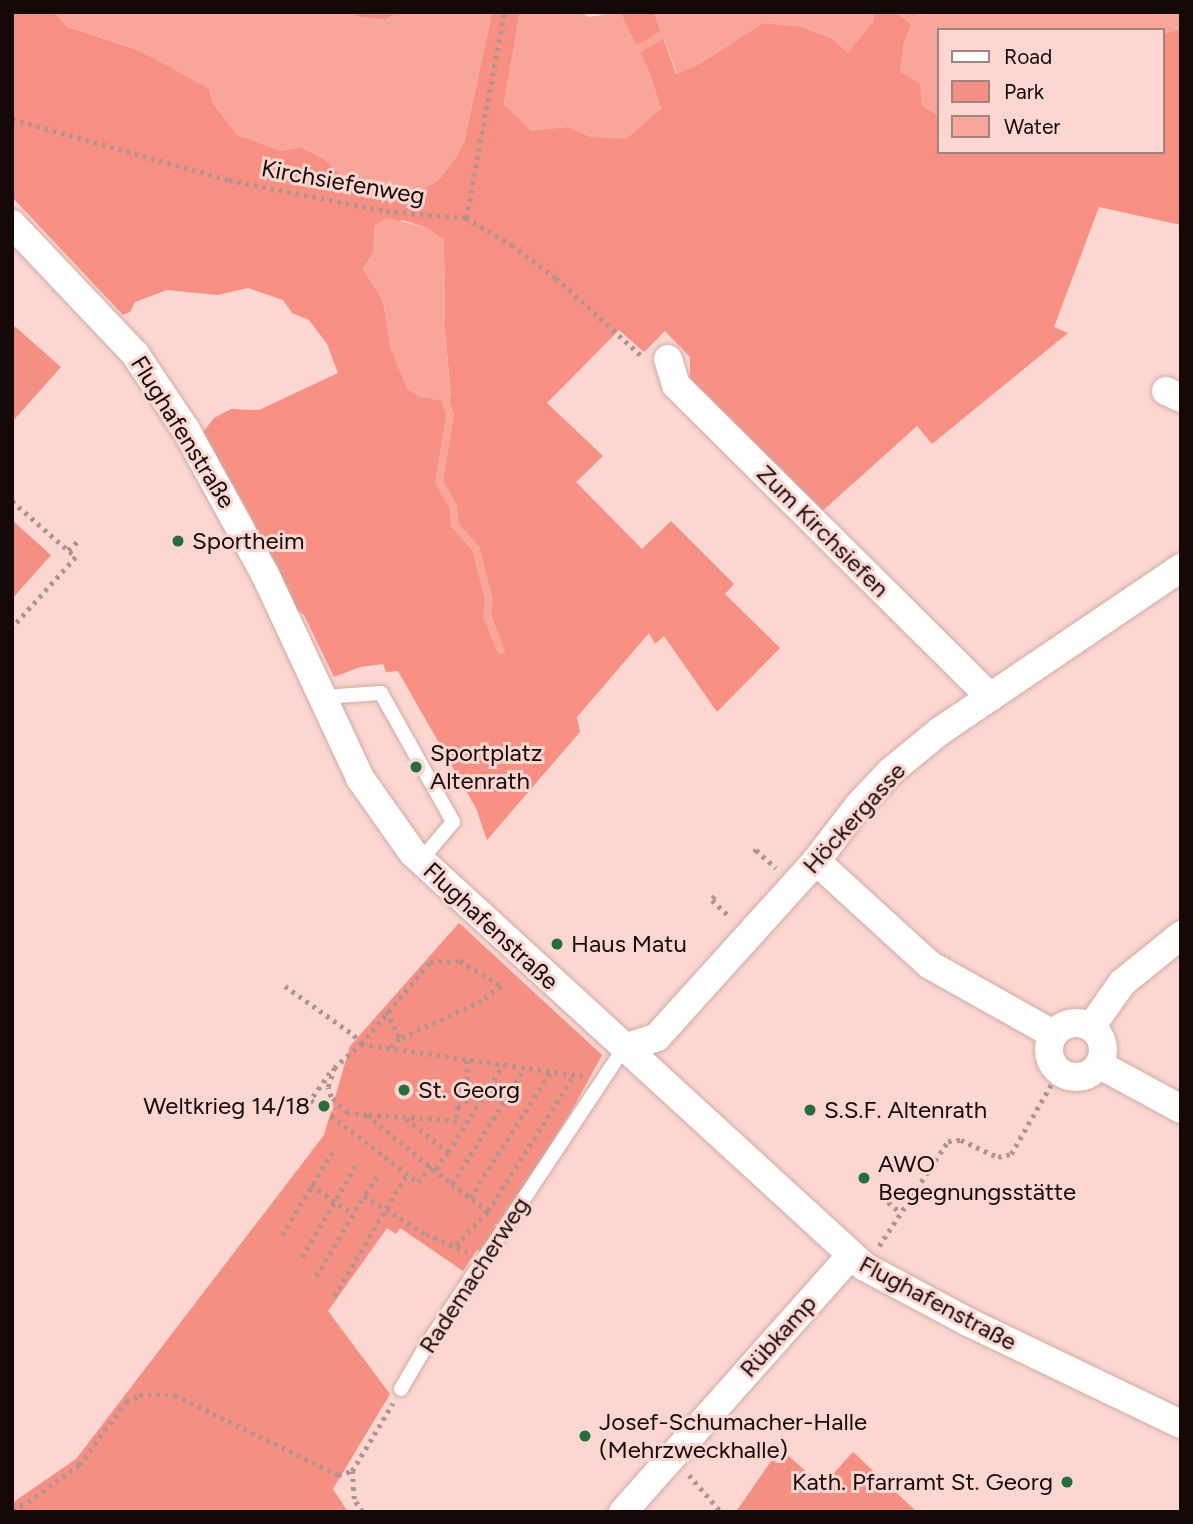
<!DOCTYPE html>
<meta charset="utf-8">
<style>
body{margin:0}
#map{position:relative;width:1193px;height:1524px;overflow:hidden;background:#fcd6d0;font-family:Figtree,sans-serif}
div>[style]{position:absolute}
.green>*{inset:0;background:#f58f82}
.forest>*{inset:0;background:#f79083}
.water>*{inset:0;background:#f9a69a}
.stream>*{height:8px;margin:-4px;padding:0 4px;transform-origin:4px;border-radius:4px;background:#f9a69a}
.path>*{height:4.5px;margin-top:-2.25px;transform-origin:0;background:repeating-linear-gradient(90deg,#b1938f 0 3.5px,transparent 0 8.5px)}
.roads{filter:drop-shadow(0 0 2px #d0aba5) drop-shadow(0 0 2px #d0aba5)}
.service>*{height:14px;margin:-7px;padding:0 7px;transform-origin:7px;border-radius:7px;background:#fff}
.minor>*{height:28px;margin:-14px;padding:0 14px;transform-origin:14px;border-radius:14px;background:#fff}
.minor>.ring{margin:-14px;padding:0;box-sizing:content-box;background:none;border:28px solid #fff;border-radius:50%}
.dots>*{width:19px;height:19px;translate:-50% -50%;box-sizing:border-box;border:4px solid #fcd6d0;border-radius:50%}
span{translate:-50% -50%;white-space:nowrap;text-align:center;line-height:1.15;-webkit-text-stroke:6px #fcd6d0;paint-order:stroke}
.street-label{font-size:24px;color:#150908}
.poi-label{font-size:24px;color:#150908}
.left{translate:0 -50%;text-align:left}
.right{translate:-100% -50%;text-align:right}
.frame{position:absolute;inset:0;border:14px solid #150908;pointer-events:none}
.legend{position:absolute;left:937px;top:28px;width:228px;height:126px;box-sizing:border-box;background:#fcd6d0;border:2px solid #a08480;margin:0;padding:9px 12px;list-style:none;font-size:21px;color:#150908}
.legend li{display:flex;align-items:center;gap:14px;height:35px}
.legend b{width:35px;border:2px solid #a08480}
</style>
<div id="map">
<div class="green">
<i style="clip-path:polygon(12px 324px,61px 367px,12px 422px)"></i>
<i style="clip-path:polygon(12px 520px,51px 555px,12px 599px)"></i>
<i style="clip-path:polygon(459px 923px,602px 1055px,571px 1112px,503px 1220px,482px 1252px,477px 1250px,463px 1271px,400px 1228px,396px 1234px,387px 1228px,328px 1311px,390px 1394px,333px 1489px,348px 1512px,12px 1512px,12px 1503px,76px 1459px,324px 1135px,350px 1046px)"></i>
<i style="clip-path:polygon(780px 1448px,822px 1486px,853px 1452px,917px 1512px,736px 1512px)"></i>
</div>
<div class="forest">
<i style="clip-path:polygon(evenodd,12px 12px,54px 12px,68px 27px,138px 50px,187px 74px,209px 89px,213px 104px,280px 151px,300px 147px,323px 158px,350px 184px,437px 182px,456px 157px,464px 142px,492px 12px,520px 12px,504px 104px,531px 130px,568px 127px,591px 137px,661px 109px,649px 72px,620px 12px,654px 12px,676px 74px,701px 63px,763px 23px,799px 26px,831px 38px,872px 23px,875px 12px,916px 12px,903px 46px,921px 84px,922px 105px,939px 116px,939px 152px,1163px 152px,1163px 34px,1181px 29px,1181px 225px,1099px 207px,1054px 327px,1068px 333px,932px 444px,917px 426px,818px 515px,690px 387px,690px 357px,665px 331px,644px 352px,619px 330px,547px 403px,603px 456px,576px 482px,642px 549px,671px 521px,734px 584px,725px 594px,780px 648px,717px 712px,664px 636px,655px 644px,649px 633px,577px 717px,580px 732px,487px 840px,476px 808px,398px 671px,386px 672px,383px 664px,360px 667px,334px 677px,304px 615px,295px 609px,249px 513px,203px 432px,214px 418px,231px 409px,259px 410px,338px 373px,327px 344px,309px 320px,292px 313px,283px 300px,248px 288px,217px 295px,167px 290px,135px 302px,130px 312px,123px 315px,12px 197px,12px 12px,402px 220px,425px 227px,444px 249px,445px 331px,451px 397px,446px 402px,391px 350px,383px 301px,363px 269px,373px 253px,402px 220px)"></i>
<i style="clip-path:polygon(350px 12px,399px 12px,385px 20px,359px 17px)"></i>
</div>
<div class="water">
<i style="clip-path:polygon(54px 12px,350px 12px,359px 17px,385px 20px,399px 12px,492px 12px,464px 142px,456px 157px,437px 182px,415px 193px,363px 188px,350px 184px,323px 158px,300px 147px,280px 151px,237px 135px,213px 104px,209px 89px,138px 50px,68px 27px)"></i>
<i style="clip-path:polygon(520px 12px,580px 12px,589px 17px,620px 12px,649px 72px,661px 109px,626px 139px,591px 137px,567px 127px,531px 131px,504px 104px)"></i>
<i style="clip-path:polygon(654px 12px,875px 12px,872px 23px,848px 53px,831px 38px,799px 26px,763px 23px,701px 63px,677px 74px)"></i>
<i style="clip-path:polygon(916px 12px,1181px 12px,1181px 29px,1163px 34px,1163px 30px,939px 30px,939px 116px,922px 105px,920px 84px,900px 72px,903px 46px)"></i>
<i style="clip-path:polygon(386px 218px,425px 227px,444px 239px,445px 331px,451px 397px,446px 402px,419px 397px,407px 389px,391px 350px,383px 301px,363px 269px,373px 253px,374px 226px)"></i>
</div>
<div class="stream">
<i style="left:901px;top:12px;width:14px;rotate:36deg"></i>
<i style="left:912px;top:20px;width:29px;rotate:20deg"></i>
<i style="left:627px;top:49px;width:11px"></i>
<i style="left:638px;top:49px;width:39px;rotate:-30deg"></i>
<i style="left:444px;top:394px;width:22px;rotate:74deg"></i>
<i style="left:450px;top:415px;width:68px;rotate:99.3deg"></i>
<i style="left:439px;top:482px;width:28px;rotate:60deg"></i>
<i style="left:453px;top:506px;width:19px;rotate:84deg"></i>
<i style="left:455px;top:525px;width:32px;rotate:49deg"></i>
<i style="left:476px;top:549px;width:53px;rotate:75.7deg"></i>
<i style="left:489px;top:600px;width:16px;rotate:97deg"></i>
<i style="left:487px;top:616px;width:37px;rotate:68deg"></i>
</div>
<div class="path">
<i style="left:12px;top:119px;width:225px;rotate:15.7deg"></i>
<i style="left:229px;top:180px;width:160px;rotate:11.2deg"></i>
<i style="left:386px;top:211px;width:80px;rotate:5deg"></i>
<i style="left:466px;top:218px;width:53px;rotate:30.4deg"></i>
<i style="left:512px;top:245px;width:55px;rotate:36.9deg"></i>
<i style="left:556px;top:278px;width:119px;rotate:42.3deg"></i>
<i style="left:466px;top:218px;width:209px;rotate:-79.5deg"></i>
<i style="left:12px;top:501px;width:85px;rotate:41.2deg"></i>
<i style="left:76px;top:557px;width:96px;rotate:132deg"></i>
<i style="left:68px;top:550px;width:15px;rotate:-42deg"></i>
<i style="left:754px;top:852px;width:3px;rotate:-45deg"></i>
<i style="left:756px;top:850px;width:27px;rotate:42deg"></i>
<i style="left:715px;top:896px;width:5px;rotate:127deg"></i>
<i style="left:712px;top:900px;width:25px;rotate:43deg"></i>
<i style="left:285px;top:986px;width:85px;rotate:35.4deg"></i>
<i style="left:354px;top:1035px;width:11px;rotate:52deg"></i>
<i style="left:361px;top:1044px;width:224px;rotate:8.2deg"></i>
<i style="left:387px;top:1011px;width:31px;rotate:65deg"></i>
<i style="left:467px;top:1060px;width:41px;rotate:88.6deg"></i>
<i style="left:468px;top:1101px;width:11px;rotate:153deg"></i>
<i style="left:458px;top:1106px;width:15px;rotate:94deg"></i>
<i style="left:457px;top:1121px;width:90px;rotate:-176.2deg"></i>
<i style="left:367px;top:1115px;width:109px;rotate:39.1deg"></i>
<i style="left:452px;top:1184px;width:137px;rotate:-57.8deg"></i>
<i style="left:330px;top:1073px;width:33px;rotate:125deg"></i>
<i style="left:311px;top:1100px;width:135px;rotate:37.5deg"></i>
<i style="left:418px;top:1182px;width:21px;rotate:-51deg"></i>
<i style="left:367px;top:1115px;width:20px;rotate:-174deg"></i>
<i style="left:347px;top:1113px;width:23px;rotate:-135deg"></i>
<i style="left:331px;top:1097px;width:10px;rotate:-107deg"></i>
<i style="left:328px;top:1087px;width:20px;rotate:-72deg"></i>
<i style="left:334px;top:1068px;width:36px;rotate:-42deg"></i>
<i style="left:361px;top:1044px;width:107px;rotate:-49.9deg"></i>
<i style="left:430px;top:962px;width:30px;rotate:-2deg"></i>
<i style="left:460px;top:961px;width:48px;rotate:31.4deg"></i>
<i style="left:501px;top:986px;width:24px;rotate:142deg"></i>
<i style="left:482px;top:1001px;width:90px;rotate:155.1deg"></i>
<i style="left:400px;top:1039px;width:13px;rotate:138deg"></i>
<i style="left:406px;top:1119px;width:53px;rotate:38.2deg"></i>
<i style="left:448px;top:1152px;width:103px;rotate:-57.7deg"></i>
<i style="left:436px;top:1169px;width:21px;rotate:-55deg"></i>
<i style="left:377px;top:1177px;width:23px;rotate:124deg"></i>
<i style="left:364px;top:1196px;width:73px;rotate:31.5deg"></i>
<i style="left:426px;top:1234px;width:45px;rotate:23.7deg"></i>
<i style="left:452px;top:1184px;width:45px;rotate:36.9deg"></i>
<i style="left:311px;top:1185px;width:51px;rotate:34.6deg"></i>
<i style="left:470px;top:1198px;width:149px;rotate:-57.6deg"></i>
<i style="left:888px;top:1202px;width:17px;rotate:40deg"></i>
<i style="left:282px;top:1235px;width:100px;rotate:-58.8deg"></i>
<i style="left:456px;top:1245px;width:47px;rotate:-46.7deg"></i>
<i style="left:488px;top:1211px;width:161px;rotate:-57.7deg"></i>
<i style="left:879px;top:1246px;width:126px;rotate:-56.7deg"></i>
<i style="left:948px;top:1141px;width:13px;rotate:-4deg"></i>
<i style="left:961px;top:1140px;width:41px;rotate:24.7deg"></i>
<i style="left:998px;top:1157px;width:13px;rotate:-13deg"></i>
<i style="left:1011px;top:1154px;width:96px;rotate:-60deg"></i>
<i style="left:302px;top:1257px;width:109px;rotate:-59.7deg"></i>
<i style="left:316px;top:1276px;width:93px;rotate:-59deg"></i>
<i style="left:334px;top:1296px;width:141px;rotate:-59.2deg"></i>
<i style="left:689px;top:1475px;width:49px;rotate:49.1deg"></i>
<i style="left:12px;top:1509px;width:17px;rotate:-24deg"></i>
<i style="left:28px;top:1502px;width:63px;rotate:-36deg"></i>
<i style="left:79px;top:1465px;width:79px;rotate:-53.3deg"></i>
<i style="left:126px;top:1402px;width:15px;rotate:-28deg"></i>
<i style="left:139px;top:1395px;width:36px"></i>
<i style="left:175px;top:1395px;width:182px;rotate:26.1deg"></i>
<i style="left:338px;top:1475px;width:15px;rotate:-16deg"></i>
<i style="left:362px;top:1512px;width:15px;rotate:-122deg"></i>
<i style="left:354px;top:1499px;width:28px;rotate:-94deg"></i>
<i style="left:352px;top:1471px;width:79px;rotate:-58.9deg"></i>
</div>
<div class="roads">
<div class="service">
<i style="left:323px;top:697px;width:58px;rotate:-3.9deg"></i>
<i style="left:381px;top:693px;width:148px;rotate:60.8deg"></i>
<i style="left:453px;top:822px;width:50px;rotate:130.1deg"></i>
<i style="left:401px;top:1389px;width:50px;rotate:-59.8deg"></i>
<i style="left:426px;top:1346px;width:358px;rotate:-56.4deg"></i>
</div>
<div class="minor">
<i style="left:12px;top:224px;width:179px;rotate:46.6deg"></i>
<i style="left:135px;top:354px;width:92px;rotate:56.1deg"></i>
<i style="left:186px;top:430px;width:164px;rotate:61.3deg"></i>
<i style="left:265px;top:574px;width:225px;rotate:65deg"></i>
<i style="left:360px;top:778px;width:92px;rotate:54.8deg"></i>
<i style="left:413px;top:853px;width:613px;rotate:42.49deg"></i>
<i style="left:865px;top:1267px;width:117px;rotate:28.1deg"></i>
<i style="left:968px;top:1322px;width:236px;rotate:25.6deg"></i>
<i style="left:668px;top:359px;width:27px;rotate:73deg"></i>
<i style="left:676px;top:385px;width:443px;rotate:44.8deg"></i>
<i style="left:1166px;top:391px;width:17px;rotate:25deg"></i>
<i style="left:816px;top:861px;width:154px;rotate:42.4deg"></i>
<i style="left:930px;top:965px;width:141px;rotate:29.3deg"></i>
<i class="ring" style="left:1049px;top:1023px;width:26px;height:26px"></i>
<i style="left:1091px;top:1027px;width:54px;rotate:-54.8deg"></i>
<i style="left:1122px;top:983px;width:76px;rotate:-39.1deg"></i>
<i style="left:624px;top:1048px;width:35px;rotate:-18deg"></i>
<i style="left:657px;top:1037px;width:237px;rotate:-47.9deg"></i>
<i style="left:816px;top:861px;width:69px;rotate:-52.6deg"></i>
<i style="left:858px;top:806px;width:47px;rotate:-46.7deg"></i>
<i style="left:890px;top:772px;width:65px;rotate:-39.4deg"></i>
<i style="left:940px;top:731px;width:291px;rotate:-34.1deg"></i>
<i style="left:1100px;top:1065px;width:92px;rotate:28.5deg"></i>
<i style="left:623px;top:1512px;width:342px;rotate:-48.4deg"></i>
</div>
</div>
<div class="dots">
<i style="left:178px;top:541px;background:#226e3c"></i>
<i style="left:416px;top:767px;background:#226e3c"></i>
<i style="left:557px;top:944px;background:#226e3c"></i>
<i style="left:404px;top:1090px;background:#226e3c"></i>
<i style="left:324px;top:1106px;background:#226e3c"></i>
<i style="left:810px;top:1110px;background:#226e3c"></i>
<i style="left:864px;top:1178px;background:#226e3c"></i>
<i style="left:585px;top:1436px;background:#226e3c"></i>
<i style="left:1067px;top:1482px;background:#226e3c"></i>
</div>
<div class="street-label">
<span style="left:343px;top:182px;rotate:10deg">Kirchsiefenweg</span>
<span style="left:183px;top:432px;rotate:58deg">Flughafenstraße</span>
<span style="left:823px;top:531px;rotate:45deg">Zum Kirchsiefen</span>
<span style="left:854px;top:818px;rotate:-48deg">Höckergasse</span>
<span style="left:491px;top:926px;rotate:43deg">Flughafenstraße</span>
<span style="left:474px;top:1275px;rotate:-57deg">Rademacherweg</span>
<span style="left:938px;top:1303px;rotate:28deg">Flughafenstraße</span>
<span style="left:778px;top:1336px;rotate:-48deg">Rübkamp</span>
</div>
<div class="poi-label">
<span class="left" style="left:192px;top:541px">Sportheim</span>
<span class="left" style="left:430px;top:767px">Sportplatz<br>Altenrath</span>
<span class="left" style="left:571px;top:944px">Haus Matu</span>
<span class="left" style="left:418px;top:1090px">St. Georg</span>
<span class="right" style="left:310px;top:1106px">Weltkrieg 14/18</span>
<span class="left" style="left:824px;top:1110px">S.S.F. Altenrath</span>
<span class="left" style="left:878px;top:1178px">AWO<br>Begegnungsstätte</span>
<span class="left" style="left:599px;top:1436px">Josef-Schumacher-Halle<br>(Mehrzweckhalle)</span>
<span class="right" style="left:1053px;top:1482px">Kath. Pfarramt St. Georg</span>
</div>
<div class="frame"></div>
<ul class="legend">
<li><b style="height:9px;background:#fff"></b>Road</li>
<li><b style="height:19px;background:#f58f82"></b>Park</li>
<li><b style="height:19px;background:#f9a69a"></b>Water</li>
</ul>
</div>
